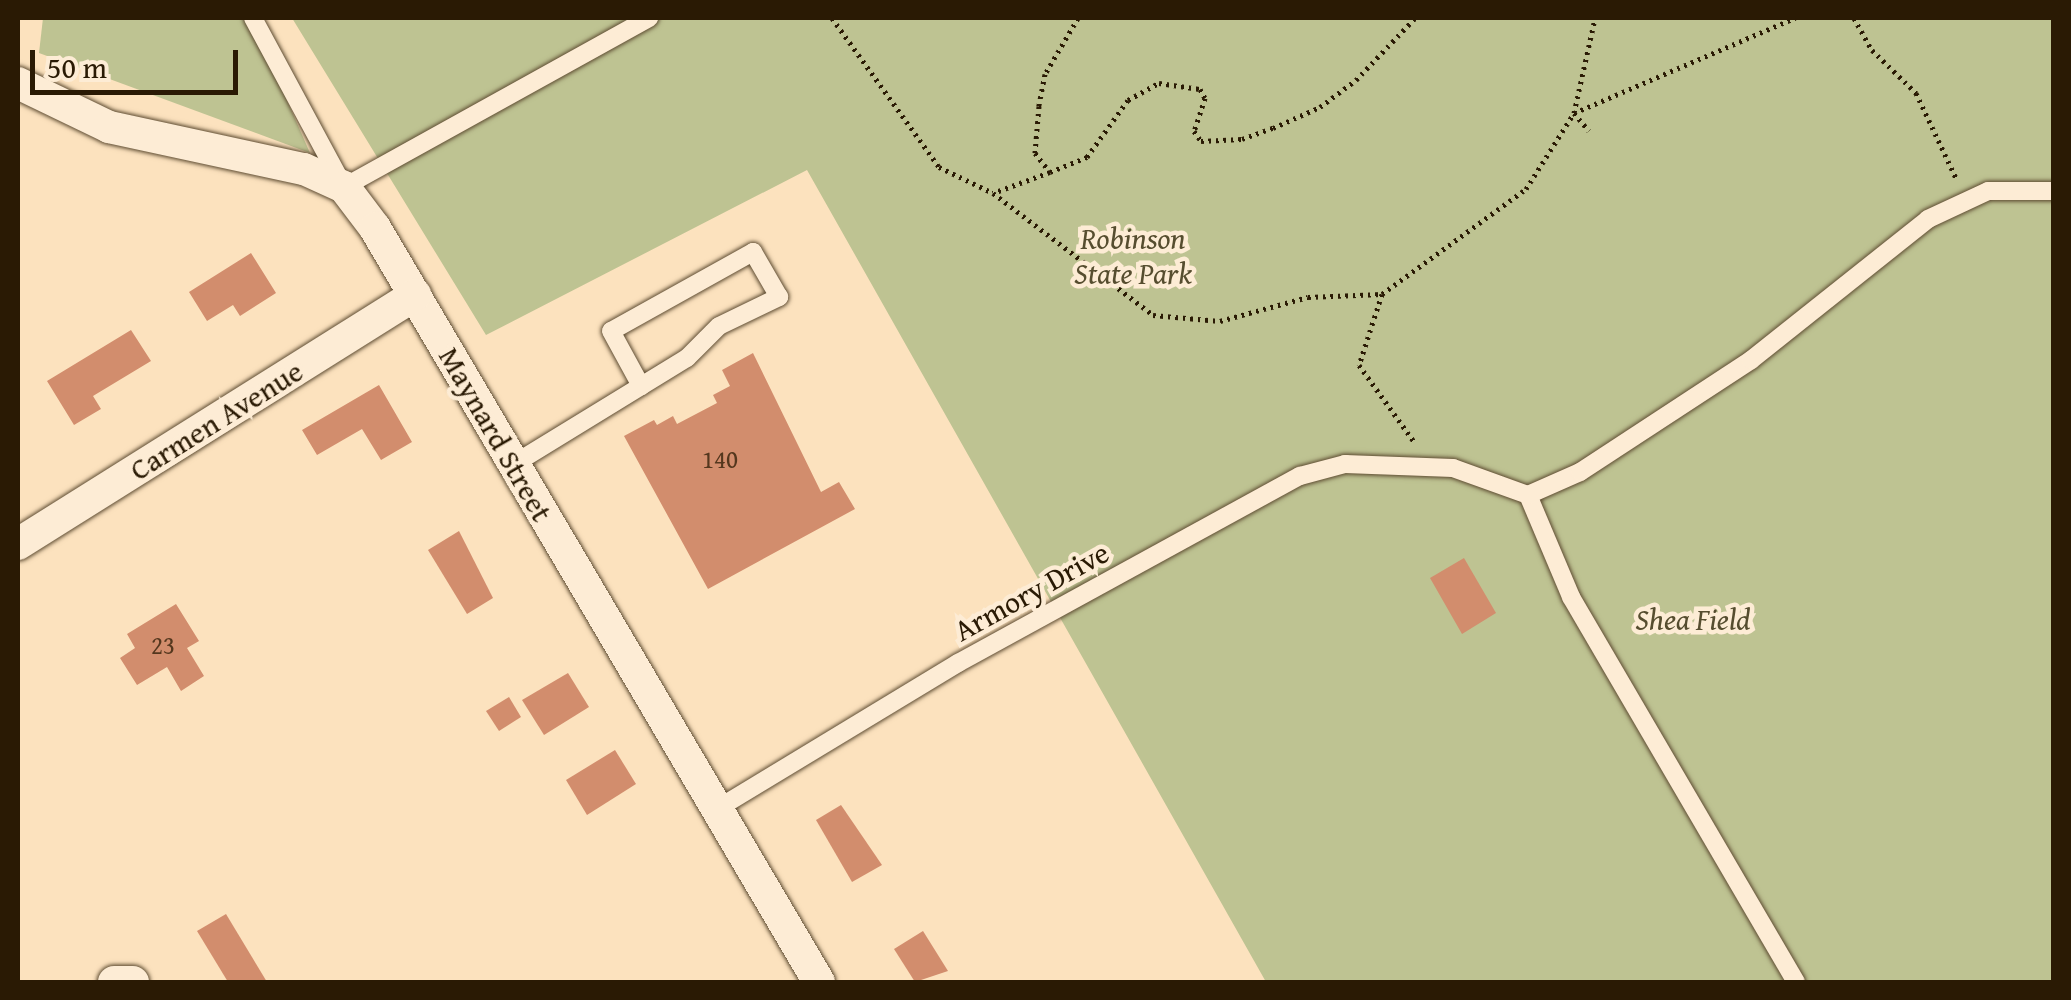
<!DOCTYPE html>
<style>
body{margin:0}
#map{position:relative;width:2071px;height:1000px;overflow:hidden;background:#fce2be;font-family:"Gentium Book Plus",serif}
div>[style]{position:absolute}
.green>*{inset:0;background:#bec392}
.building>*{inset:0;background:#d28d6d}
.path>*{height:5px;margin-top:-2.5px;transform-origin:0;background:repeating-linear-gradient(90deg,#2a1a04 0 2.5px,transparent 0 7.5px)}
.roads{filter:drop-shadow(0 0 2px #5e4c32) drop-shadow(0 0 2px #5e4c32)}
.lane>*{height:18px;margin:-9px;padding:0 9px;transform-origin:9px;border-radius:9px;background:#fdecd5}
.street>*{height:32px;margin:-16px;padding:0 16px;transform-origin:16px;border-radius:16px;background:#fdecd5}
span{translate:-50% -50%;white-space:nowrap;text-align:center;line-height:1.15;-webkit-text-stroke:9px #fdecd5;paint-order:stroke}
.number-label{font-size:25px;color:#54371e}
.number-label span{-webkit-text-stroke-width:0}
.park-label{font-size:30px;color:#564d2f;font-style:italic}
.street-label{font-size:30px;color:#2a1a04}
.frame{position:absolute;inset:0;border:20px solid #2a1a04;pointer-events:none}
.scale{position:absolute;left:30px;top:50px;width:208px;height:45px;box-sizing:border-box;border:5px solid #2a1a04;border-top:0;padding-left:12px;font-size:30px;line-height:35px;white-space:nowrap;color:#2a1a04;-webkit-text-stroke:8px #fdecd5;paint-order:stroke}
</style>
<div id="map">
<div class="green">
<i style="clip-path:polygon(43px 18px,251px 18px,310px 153px,39px 53px)"></i>
<i style="clip-path:polygon(292px 18px,2053px 18px,2053px 982px,1266px 982px,807px 170px,486px 335px)"></i>
</div>
<div class="building">
<i style="clip-path:polygon(251px 253px,276px 293px,240px 316px,233px 305px,207px 321px,189px 292px)"></i>
<i style="clip-path:polygon(131px 330px,151px 361px,93px 396px,101px 409px,74px 425px,47px 381px)"></i>
<i style="clip-path:polygon(753px 353px,821px 492px,839px 482px,855px 509px,708px 589px,624px 436px,654px 420px,657px 425px,673px 416px,677px 424px,717px 403px,713px 395px,730px 386px,722px 370px)"></i>
<i style="clip-path:polygon(379px 385px,412px 442px,381px 460px,362px 429px,317px 455px,302px 430px)"></i>
<i style="clip-path:polygon(459px 531px,493px 598px,467px 614px,428px 550px)"></i>
<i style="clip-path:polygon(1464px 558px,1496px 613px,1462px 634px,1430px 578px)"></i>
<i style="clip-path:polygon(176px 604px,199px 641px,187px 648px,204px 676px,181px 691px,167px 667px,137px 685px,120px 658px,135px 648px,127px 634px)"></i>
<i style="clip-path:polygon(568px 673px,589px 707px,544px 735px,522px 700px)"></i>
<i style="clip-path:polygon(509px 697px,521px 717px,499px 731px,486px 711px)"></i>
<i style="clip-path:polygon(615px 750px,636px 784px,587px 815px,566px 780px)"></i>
<i style="clip-path:polygon(841px 805px,882px 865px,852px 882px,816px 820px)"></i>
<i style="clip-path:polygon(226px 914px,267px 982px,228px 982px,197px 931px)"></i>
<i style="clip-path:polygon(923px 931px,948px 971px,915px 982px,894px 949px)"></i>
</div>
<div class="path">
<i style="left:832px;top:18px;width:183px;rotate:54.3deg"></i>
<i style="left:939px;top:167px;width:60px;rotate:25.7deg"></i>
<i style="left:1078px;top:18px;width:65px;rotate:120.5deg"></i>
<i style="left:1045px;top:74px;width:33px;rotate:101deg"></i>
<i style="left:1039px;top:106px;width:47px;rotate:94.9deg"></i>
<i style="left:1035px;top:153px;width:24px;rotate:52deg"></i>
<i style="left:1050px;top:172px;width:40px;rotate:-22deg"></i>
<i style="left:1087px;top:157px;width:70px;rotate:-54.3deg"></i>
<i style="left:1128px;top:100px;width:35px;rotate:-29deg"></i>
<i style="left:1159px;top:83px;width:41px;rotate:8.3deg"></i>
<i style="left:1200px;top:89px;width:10px;rotate:61deg"></i>
<i style="left:1205px;top:98px;width:35px;rotate:108deg"></i>
<i style="left:1194px;top:131px;width:12px;rotate:55deg"></i>
<i style="left:1201px;top:141px;width:41px;rotate:-2.8deg"></i>
<i style="left:1242px;top:139px;width:33px;rotate:-20deg"></i>
<i style="left:1273px;top:128px;width:51px;rotate:-24.1deg"></i>
<i style="left:1320px;top:107px;width:45px;rotate:-36.9deg"></i>
<i style="left:1356px;top:80px;width:86px;rotate:-46.4deg"></i>
<i style="left:1854px;top:18px;width:37px;rotate:61deg"></i>
<i style="left:1872px;top:50px;width:62px;rotate:44.3deg"></i>
<i style="left:1916px;top:93px;width:96px;rotate:64.8deg"></i>
<i style="left:1574px;top:113px;width:241px;rotate:-23.3deg"></i>
<i style="left:1574px;top:113px;width:23px;rotate:50deg"></i>
<i style="left:1050px;top:172px;width:61px;rotate:159.8deg"></i>
<i style="left:993px;top:193px;width:201px;rotate:37.3deg"></i>
<i style="left:1153px;top:315px;width:67px;rotate:5.1deg"></i>
<i style="left:1220px;top:321px;width:91px;rotate:-15.3deg"></i>
<i style="left:1308px;top:297px;width:74px;rotate:-2.3deg"></i>
<i style="left:1382px;top:294px;width:178px;rotate:-36.1deg"></i>
<i style="left:1526px;top:189px;width:90px;rotate:-57.7deg"></i>
<i style="left:1574px;top:113px;width:97px;rotate:-77.5deg"></i>
<i style="left:1382px;top:294px;width:75px;rotate:107.9deg"></i>
<i style="left:1359px;top:365px;width:96px;rotate:54.3deg"></i>
</div>
<div class="roads">
<div class="lane">
<i style="left:253px;top:18px;width:192px;rotate:61.7deg"></i>
<i style="left:344px;top:187px;width:349px;rotate:-29deg"></i>
<i style="left:514px;top:464px;width:203px;rotate:-31.5deg"></i>
<i style="left:687px;top:358px;width:45px;rotate:-45deg"></i>
<i style="left:719px;top:326px;width:67px;rotate:-25.8deg"></i>
<i style="left:779px;top:297px;width:52px;rotate:-120deg"></i>
<i style="left:753px;top:252px;width:162px;rotate:150.9deg"></i>
<i style="left:611px;top:331px;width:63px;rotate:61.4deg"></i>
<i style="left:1528px;top:495px;width:111px;rotate:67.1deg"></i>
<i style="left:1571px;top:597px;width:446px;rotate:59.7deg"></i>
<i style="left:717px;top:809px;width:282px;rotate:-31.2deg"></i>
<i style="left:958px;top:663px;width:390px;rotate:-28.7deg"></i>
<i style="left:1300px;top:476px;width:47px;rotate:-14.9deg"></i>
<i style="left:1345px;top:464px;width:108px;rotate:2.1deg"></i>
<i style="left:1453px;top:468px;width:80px;rotate:19.8deg"></i>
<i style="left:1528px;top:495px;width:57px;rotate:-23.9deg"></i>
<i style="left:1580px;top:472px;width:204px;rotate:-33.2deg"></i>
<i style="left:1751px;top:360px;width:226px;rotate:-38.5deg"></i>
<i style="left:1928px;top:219px;width:66px;rotate:-25deg"></i>
<i style="left:1988px;top:191px;width:66px"></i>
</div>
<div class="street">
<i style="left:18px;top:83px;width:101px;rotate:25.8deg"></i>
<i style="left:109px;top:127px;width:199px;rotate:12.2deg"></i>
<i style="left:304px;top:169px;width:44px;rotate:24.2deg"></i>
<i style="left:344px;top:187px;width:51px;rotate:52.9deg"></i>
<i style="left:375px;top:228px;width:875px;rotate:59.51deg"></i>
<i style="left:18px;top:544px;width:469px;rotate:-32.1deg"></i>
<i style="left:114px;top:982px;width:19px"></i>
</div>
</div>
<div class="number-label">
<span style="left:720px;top:459px">140</span>
<span style="left:163px;top:645px">23</span>
</div>
<div class="park-label">
<span style="left:1133px;top:255px">Robinson<br>State Park</span>
<span style="left:1693px;top:619px">Shea Field</span>
</div>
<div class="street-label">
<span style="left:216px;top:420px;rotate:-32deg">Carmen Avenue</span>
<span style="left:496px;top:434px;rotate:60deg">Maynard Street</span>
<span style="left:1031px;top:591px;rotate:-29deg">Armory Drive</span>
</div>
<div class="frame"></div>
<div class="scale">50 m</div>
</div>
